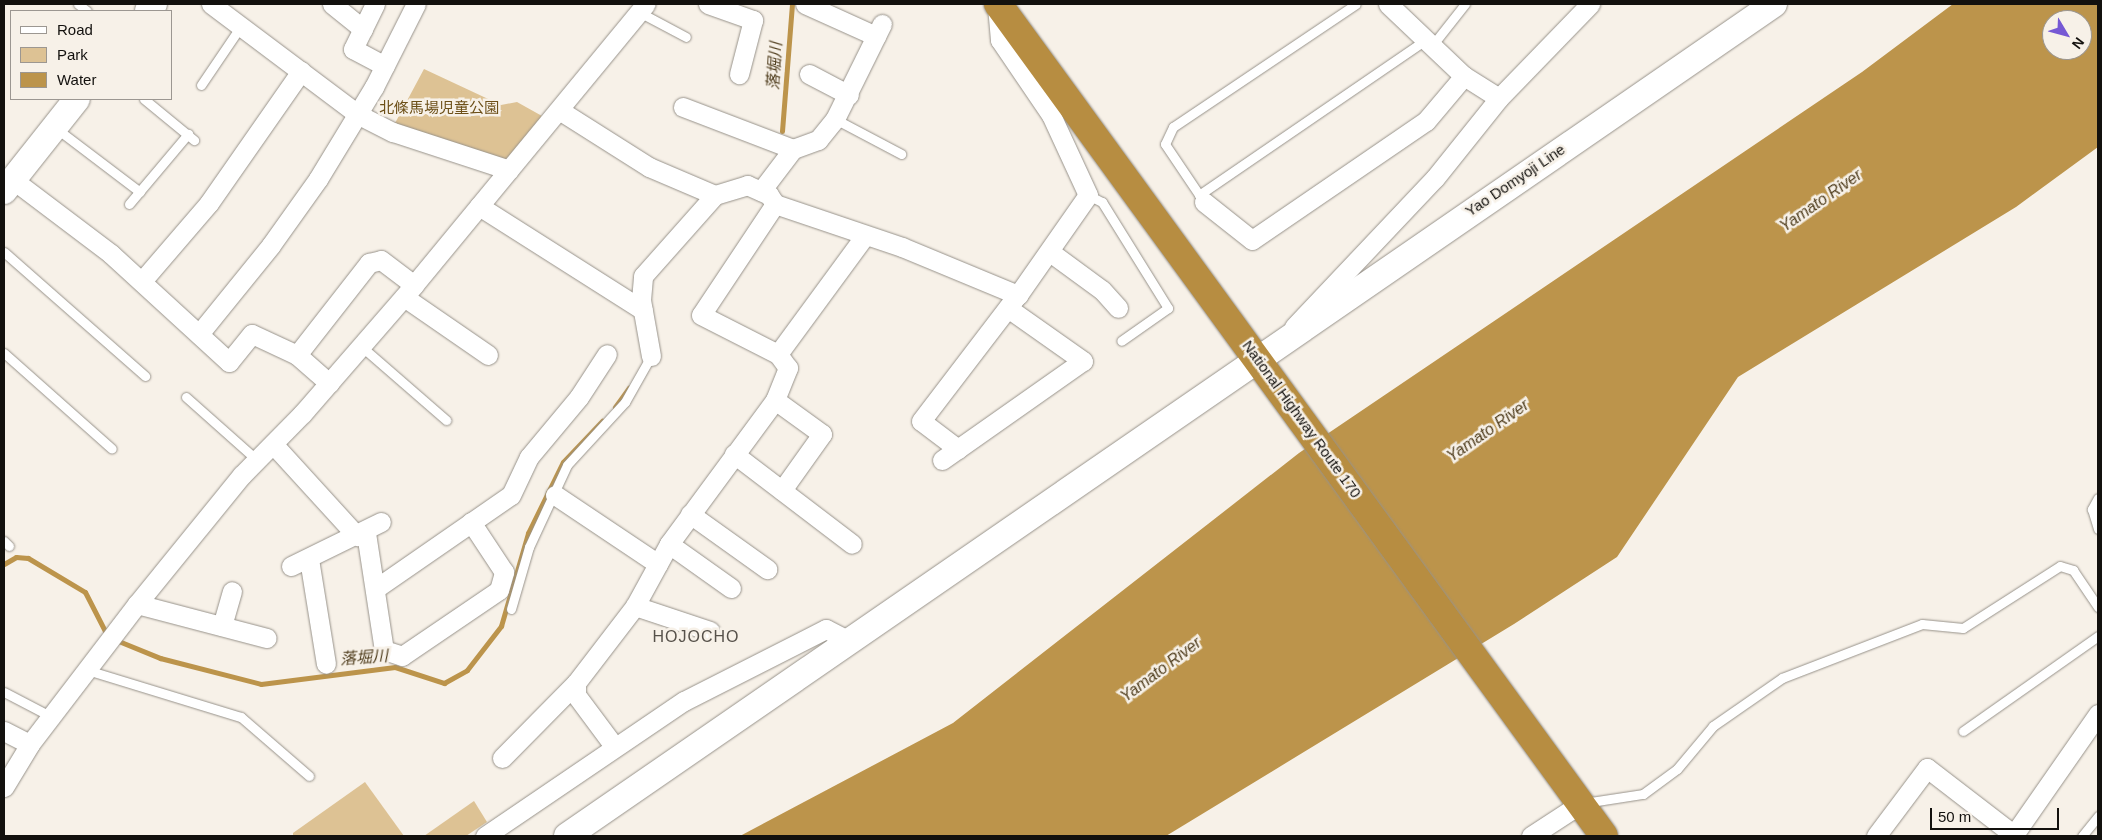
<!DOCTYPE html>
<meta charset="utf-8">
<style>
body{margin:0}
#map{position:relative;width:2102px;height:840px;overflow:hidden;background:#f7f1e8;font-family:Arial,"Noto Sans JP",sans-serif}
div>[style]{position:absolute}
.green>*{inset:0;background:#ddc294}
.water>*{inset:0;background:#bc944b}
.stream>*{height:5px;margin:-2.5px;padding:0 2.5px;transform-origin:2.5px;border-radius:2.5px;background:#bc944b}
.roads{filter:drop-shadow(0 0 1px #97928a) drop-shadow(0 0 1px #97928a)}
.lane>*{height:9px;margin:-4.5px;padding:0 4.5px;transform-origin:4.5px;border-radius:4.5px;background:#fff}
.street>*{height:19px;margin:-9.5px;padding:0 9.5px;transform-origin:9.5px;border-radius:9.5px;background:#fff}
.secondary>*{height:26px;margin:-13px;padding:0 13px;transform-origin:13px;border-radius:13px;background:#fff}
.highway>*{height:28px;margin:-14px;padding:0 14px;transform-origin:14px;border-radius:14px;background:#b78d41}
span{translate:-50% -50%;white-space:nowrap;text-align:center;line-height:1.15;-webkit-text-stroke:5px #f7f1e8;paint-order:stroke}
.park-label{font-size:15px;color:#6d5019}
.street-label{font-size:15px;color:#13110e}
.water-label{font-size:16px;color:#4f3d1d;font-style:italic}
.neighbourhood-label{font-size:16px;color:#56514a;letter-spacing:1px}
.frame{position:absolute;inset:0;border:5px solid #13110e;pointer-events:none}
.legend{position:absolute;left:10px;top:10px;width:162px;height:90px;box-sizing:border-box;background:#f7f1e8;border:1px solid #9c9791;margin:0;padding:6px 9px;list-style:none;font-size:15px;color:#13110e}
.legend li{display:flex;align-items:center;gap:10px;height:25px}
.legend b{width:25px;border:1px solid #9c9791}
.north{position:absolute;left:2042px;top:10px;width:50px;height:50px;box-sizing:border-box;background:#f7f1e8;border:1px solid #9c9791;border-radius:50%;rotate:127deg;font-size:14px;font-weight:700;line-height:20px;text-align:center;color:#13110e}
.north::after{content:'';display:block;margin:auto;width:18px;height:22px;background:#7659d4;clip-path:polygon(50% 0,100% 100%,50% 72%,0 100%)}
.scale{position:absolute;left:1930px;top:808px;width:129px;height:22px;box-sizing:border-box;border:2px solid #13110e;border-top:0;padding-left:6px;font-size:15px;line-height:18px;white-space:nowrap;color:#13110e;-webkit-text-stroke:4px #f7f1e8;paint-order:stroke}
</style>
<div id="map">
<div class="green">
<i style="clip-path:polygon(424px 69px,501px 105px,517px 102px,542px 116px,507px 161px,394px 125px)"></i>
<i style="clip-path:polygon(365px 782px,404px 836px,293px 836px,293px 833px)"></i>
<i style="clip-path:polygon(474px 801px,487px 822px,466px 836px,424px 836px)"></i>
</div>
<div class="water">
<i style="clip-path:polygon(evenodd,1953px 4px,2098px 4px,2098px 147px,2016px 207px,1738px 377px,1617px 557px,1514px 624px,1166px 836px,740px 836px,953px 723px,1299px 453px,1862px 72px,1953px 4px,2052px 20px,2082px 20px,2082px 50px,2052px 50px,2052px 20px)"></i>
</div>
<div class="stream">
<i style="left:782px;top:131px;width:127px;rotate:-85.5deg"></i>
<i style="left:615px;top:407px;width:24px;rotate:-54deg"></i>
<i style="left:4px;top:564px;width:14px;rotate:-30deg"></i>
<i style="left:16px;top:557px;width:12px;rotate:5deg"></i>
<i style="left:28px;top:558px;width:66px;rotate:30.8deg"></i>
<i style="left:85px;top:592px;width:51px;rotate:62.9deg"></i>
<i style="left:116px;top:640px;width:48px;rotate:22.2deg"></i>
<i style="left:160px;top:658px;width:104px;rotate:14.4deg"></i>
<i style="left:261px;top:684px;width:135px;rotate:-7.2deg"></i>
<i style="left:395px;top:667px;width:52px;rotate:18.1deg"></i>
<i style="left:444px;top:683px;width:26px;rotate:-29deg"></i>
<i style="left:467px;top:670px;width:56px;rotate:-52.3deg"></i>
<i style="left:501px;top:626px;width:97px;rotate:-73.8deg"></i>
<i style="left:528px;top:533px;width:79px;rotate:-63.8deg"></i>
<i style="left:563px;top:462px;width:57px;rotate:-46.4deg"></i>
</div>
<div class="roads">
<div class="lane">
<i style="left:78px;top:4px;width:11px;rotate:38deg"></i>
<i style="left:639px;top:12px;width:53px;rotate:28deg"></i>
<i style="left:1431px;top:47px;width:55px;rotate:-51.7deg"></i>
<i style="left:201px;top:85px;width:71px;rotate:-55.9deg"></i>
<i style="left:144px;top:99px;width:65px;rotate:39.4deg"></i>
<i style="left:835px;top:119px;width:75px;rotate:27.9deg"></i>
<i style="left:57px;top:129px;width:104px;rotate:37.2deg"></i>
<i style="left:1088px;top:195px;width:16px;rotate:27deg"></i>
<i style="left:1102px;top:202px;width:125px;rotate:58.1deg"></i>
<i style="left:1168px;top:308px;width:57px;rotate:144.9deg"></i>
<i style="left:1199px;top:195px;width:273px;rotate:-34.4deg"></i>
<i style="left:1204px;top:202px;width:70px;rotate:-123.9deg"></i>
<i style="left:1165px;top:144px;width:19px;rotate:-65deg"></i>
<i style="left:1173px;top:127px;width:220px;rotate:-33.9deg"></i>
<i style="left:129px;top:204px;width:92px;rotate:-49.9deg"></i>
<i style="left:4px;top:252px;width:188px;rotate:41.3deg"></i>
<i style="left:361px;top:346px;width:113px;rotate:41deg"></i>
<i style="left:4px;top:353px;width:144px;rotate:41.6deg"></i>
<i style="left:186px;top:397px;width:95px;rotate:41.6deg"></i>
<i style="left:2098px;top:498px;width:13px;rotate:119deg"></i>
<i style="left:2092px;top:509px;width:21px;rotate:73deg"></i>
<i style="left:4px;top:541px;width:7px;rotate:45deg"></i>
<i style="left:511px;top:609px;width:65px;rotate:-73.8deg"></i>
<i style="left:529px;top:547px;width:90px;rotate:-65.1deg"></i>
<i style="left:567px;top:465px;width:86px;rotate:-47.4deg"></i>
<i style="left:625px;top:402px;width:53px;rotate:-60.5deg"></i>
<i style="left:87px;top:670px;width:161px;rotate:17deg"></i>
<i style="left:241px;top:717px;width:90px;rotate:40.9deg"></i>
<i style="left:4px;top:692px;width:54px;rotate:27.5deg"></i>
<i style="left:1963px;top:731px;width:165px;rotate:-35.1deg"></i>
<i style="left:1584px;top:803px;width:60px;rotate:-8.7deg"></i>
<i style="left:1643px;top:794px;width:42px;rotate:-36.3deg"></i>
<i style="left:1677px;top:769px;width:56px;rotate:-50.1deg"></i>
<i style="left:1713px;top:726px;width:84px;rotate:-34.8deg"></i>
<i style="left:1782px;top:678px;width:150px;rotate:-21.1deg"></i>
<i style="left:1922px;top:624px;width:41px;rotate:5.6deg"></i>
<i style="left:1963px;top:628px;width:115px;rotate:-32.6deg"></i>
<i style="left:2060px;top:566px;width:14px;rotate:17deg"></i>
<i style="left:2073px;top:570px;width:45px;rotate:56deg"></i>
<i style="left:2082px;top:836px;width:26px;rotate:-51deg"></i>
</div>
<div class="street">
<i style="left:211px;top:4px;width:185px;rotate:36.9deg"></i>
<i style="left:359px;top:115px;width:38px;rotate:27deg"></i>
<i style="left:393px;top:132px;width:122px;rotate:18.1deg"></i>
<i style="left:332px;top:4px;width:40px;rotate:39deg"></i>
<i style="left:375px;top:4px;width:50px;rotate:116.1deg"></i>
<i style="left:353px;top:49px;width:36px;rotate:28deg"></i>
<i style="left:708px;top:4px;width:48px;rotate:19.6deg"></i>
<i style="left:753px;top:20px;width:56px;rotate:104.5deg"></i>
<i style="left:805px;top:4px;width:78px;rotate:24.3deg"></i>
<i style="left:1388px;top:4px;width:105px;rotate:43.5deg"></i>
<i style="left:1464px;top:76px;width:41px;rotate:32.2deg"></i>
<i style="left:809px;top:74px;width:45px;rotate:27.7deg"></i>
<i style="left:683px;top:107px;width:118px;rotate:20.9deg"></i>
<i style="left:559px;top:110px;width:107px;rotate:32.3deg"></i>
<i style="left:649px;top:167px;width:72px;rotate:23deg"></i>
<i style="left:12px;top:179px;width:124px;rotate:37.1deg"></i>
<i style="left:111px;top:254px;width:160px;rotate:42.5deg"></i>
<i style="left:229px;top:362px;width:36px;rotate:-51deg"></i>
<i style="left:252px;top:334px;width:50px;rotate:25deg"></i>
<i style="left:297px;top:355px;width:43px;rotate:41.2deg"></i>
<i style="left:761px;top:191px;width:53px;rotate:-52.7deg"></i>
<i style="left:793px;top:149px;width:27px;rotate:-20deg"></i>
<i style="left:818px;top:140px;width:27px;rotate:-51deg"></i>
<i style="left:835px;top:119px;width:106px;rotate:-63.7deg"></i>
<i style="left:1204px;top:202px;width:61px;rotate:38.4deg"></i>
<i style="left:1252px;top:240px;width:211px;rotate:-34.4deg"></i>
<i style="left:1426px;top:121px;width:59px;rotate:-49.8deg"></i>
<i style="left:775px;top:204px;width:133px;rotate:123.7deg"></i>
<i style="left:701px;top:315px;width:86px;rotate:26.9deg"></i>
<i style="left:479px;top:206px;width:194px;rotate:32.4deg"></i>
<i style="left:1050px;top:252px;width:64px;rotate:36.2deg"></i>
<i style="left:1102px;top:290px;width:24px;rotate:48deg"></i>
<i style="left:142px;top:281px;width:103px;rotate:-49.3deg"></i>
<i style="left:209px;top:203px;width:161px;rotate:-55.1deg"></i>
<i style="left:404px;top:297px;width:102px;rotate:34.6deg"></i>
<i style="left:1294px;top:327px;width:205px;rotate:-46.6deg"></i>
<i style="left:1435px;top:178px;width:102px;rotate:-51.3deg"></i>
<i style="left:1499px;top:98px;width:131px;rotate:-45.9deg"></i>
<i style="left:199px;top:334px;width:114px;rotate:-51deg"></i>
<i style="left:271px;top:245px;width:81px;rotate:-54.5deg"></i>
<i style="left:318px;top:179px;width:108px;rotate:-58.7deg"></i>
<i style="left:374px;top:87px;width:93px;rotate:-63.2deg"></i>
<i style="left:297px;top:355px;width:117px;rotate:-52deg"></i>
<i style="left:369px;top:263px;width:12px;rotate:-14deg"></i>
<i style="left:381px;top:260px;width:41px;rotate:37.1deg"></i>
<i style="left:651px;top:356px;width:57px;rotate:-100.1deg"></i>
<i style="left:641px;top:300px;width:24px;rotate:-85deg"></i>
<i style="left:643px;top:276px;width:108px;rotate:-48.4deg"></i>
<i style="left:715px;top:195px;width:34px;rotate:-17deg"></i>
<i style="left:747px;top:185px;width:24px;rotate:24deg"></i>
<i style="left:769px;top:195px;width:11px;rotate:56deg"></i>
<i style="left:775px;top:204px;width:134px;rotate:18.7deg"></i>
<i style="left:902px;top:247px;width:126px;rotate:22.5deg"></i>
<i style="left:1018px;top:295px;width:122px;rotate:-55deg"></i>
<i style="left:1088px;top:195px;width:88px;rotate:-114.8deg"></i>
<i style="left:1051px;top:115px;width:91px;rotate:-124.2deg"></i>
<i style="left:1000px;top:40px;width:35px;rotate:-95deg"></i>
<i style="left:775px;top:400px;width:58px;rotate:35.9deg"></i>
<i style="left:822px;top:434px;width:69px;rotate:125.5deg"></i>
<i style="left:273px;top:444px;width:125px;rotate:47.6deg"></i>
<i style="left:958px;top:449px;width:46px;rotate:-142.9deg"></i>
<i style="left:921px;top:421px;width:155px;rotate:-52.6deg"></i>
<i style="left:734px;top:454px;width:148px;rotate:37.3deg"></i>
<i style="left:942px;top:460px;width:172px;rotate:-35.1deg"></i>
<i style="left:1083px;top:361px;width:92px;rotate:-144.8deg"></i>
<i style="left:555px;top:495px;width:124px;rotate:33.8deg"></i>
<i style="left:690px;top:514px;width:95px;rotate:35.5deg"></i>
<i style="left:366px;top:533px;width:118px;rotate:81.3deg"></i>
<i style="left:384px;top:650px;width:19px;rotate:18deg"></i>
<i style="left:402px;top:656px;width:117px;rotate:-34.2deg"></i>
<i style="left:499px;top:590px;width:19px;rotate:-74deg"></i>
<i style="left:504px;top:572px;width:60px;rotate:-123.4deg"></i>
<i style="left:669px;top:544px;width:76px;rotate:35.4deg"></i>
<i style="left:309px;top:559px;width:106px;rotate:80.8deg"></i>
<i style="left:291px;top:566px;width:100px;rotate:-26.1deg"></i>
<i style="left:375px;top:589px;width:165px;rotate:-34.7deg"></i>
<i style="left:511px;top:495px;width:42px;rotate:-64.7deg"></i>
<i style="left:529px;top:457px;width:78px;rotate:-50.2deg"></i>
<i style="left:579px;top:397px;width:51px;rotate:-56.9deg"></i>
<i style="left:137px;top:604px;width:134px;rotate:14.7deg"></i>
<i style="left:635px;top:606px;width:79px;rotate:18.4deg"></i>
<i style="left:222px;top:626px;width:36px;rotate:-74deg"></i>
<i style="left:4px;top:731px;width:29px;rotate:27deg"></i>
<i style="left:614px;top:746px;width:64px;rotate:-126.7deg"></i>
<i style="left:576px;top:695px;width:12px;rotate:-90deg"></i>
<i style="left:576px;top:683px;width:97px;rotate:-52.5deg"></i>
<i style="left:635px;top:606px;width:71px;rotate:-61.3deg"></i>
<i style="left:669px;top:544px;width:179px;rotate:-53.6deg"></i>
<i style="left:775px;top:400px;width:35px;rotate:-68deg"></i>
<i style="left:788px;top:368px;width:17px;rotate:-126deg"></i>
<i style="left:778px;top:354px;width:145px;rotate:-53.7deg"></i>
<i style="left:502px;top:758px;width:105px;rotate:-45.4deg"></i>
<i style="left:4px;top:787px;width:50px;rotate:-58.8deg"></i>
<i style="left:30px;top:744px;width:176px;rotate:-52.6deg"></i>
<i style="left:137px;top:604px;width:166px;rotate:-50.9deg"></i>
<i style="left:242px;top:475px;width:86px;rotate:-45.5deg"></i>
<i style="left:302px;top:414px;width:171px;rotate:-49deg"></i>
<i style="left:414px;top:285px;width:364px;rotate:-50.5deg"></i>
<i style="left:485px;top:836px;width:240px;rotate:-34.2deg"></i>
<i style="left:684px;top:701px;width:159px;rotate:-26.9deg"></i>
<i style="left:826px;top:629px;width:25px;rotate:27deg"></i>
<i style="left:1531px;top:836px;width:59px;rotate:-33.1deg"></i>
<i style="left:1876px;top:836px;width:85px;rotate:-53.1deg"></i>
<i style="left:1927px;top:768px;width:110px;rotate:37.6deg"></i>
<i style="left:2013px;top:836px;width:149px;rotate:-55.1deg"></i>
</div>
<div class="secondary">
<i style="left:148px;top:11px;width:9px;rotate:-49deg"></i>
<i style="left:4px;top:191px;width:117px;rotate:-51.6deg"></i>
<i style="left:567px;top:836px;width:1466px;rotate:-34.58deg"></i>
</div>
<div class="highway">
<i style="left:998px;top:4px;width:1029px;rotate:53.93deg"></i>
</div>
</div>
<div class="park-label">
<span style="left:439px;top:108px">北條馬場児童公園</span>
</div>
<div class="street-label">
<span style="left:1515px;top:180px;rotate:-34deg">Yao Domyoji Line</span>
<span style="left:1302px;top:419px;rotate:54deg">National Highway Route 170</span>
</div>
<div class="water-label">
<span style="left:775px;top:66px;rotate:-86deg">落堀川</span>
<span style="left:1821px;top:201px;rotate:-35deg">Yamato River</span>
<span style="left:1488px;top:431px;rotate:-35deg">Yamato River</span>
<span style="left:364px;top:658px;rotate:-4deg">落堀川</span>
<span style="left:1161px;top:670px;rotate:-37deg">Yamato River</span>
</div>
<div class="neighbourhood-label">
<span style="left:696px;top:637px">HOJOCHO</span>
</div>
<div class="frame"></div>
<ul class="legend">
<li><b style="height:6px;background:#fff"></b>Road</li>
<li><b style="height:14px;background:#ddc294"></b>Park</li>
<li><b style="height:14px;background:#bc944b"></b>Water</li>
</ul>
<div class="north">N</div>
<div class="scale">50 m</div>
</div>
